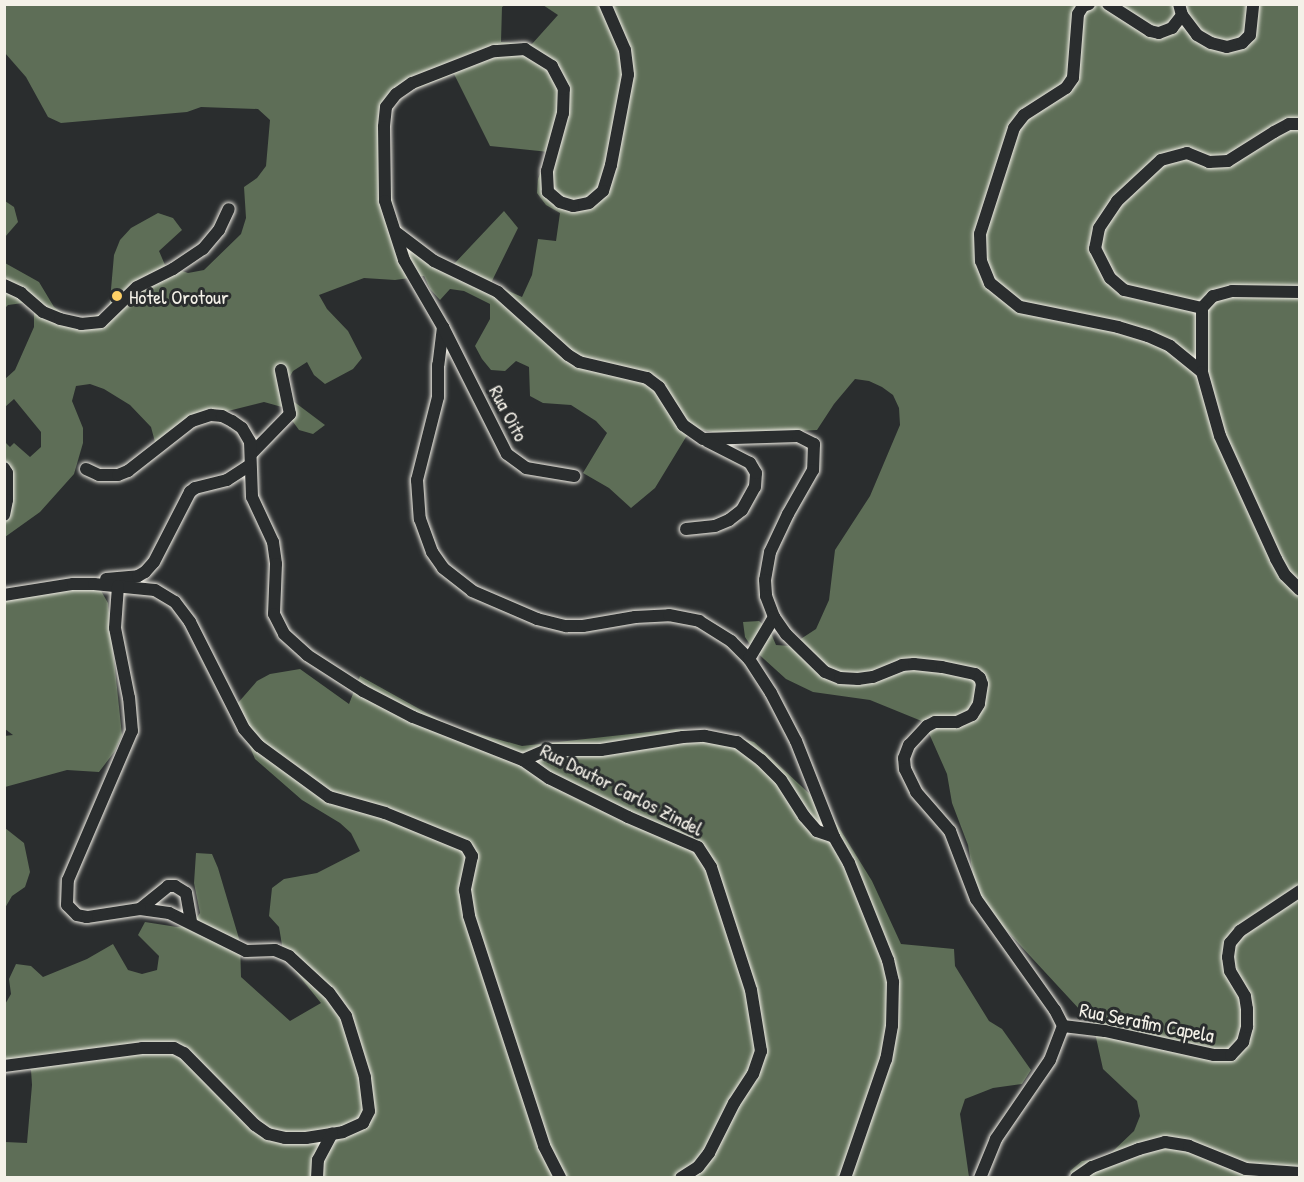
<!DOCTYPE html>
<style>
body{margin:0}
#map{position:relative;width:1304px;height:1182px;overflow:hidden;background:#2a2d2e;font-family:"Patrick Hand",sans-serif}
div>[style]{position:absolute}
.green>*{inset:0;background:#5e6e57}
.roads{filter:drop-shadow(0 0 2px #f4f1e8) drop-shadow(0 0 2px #f4f1e8)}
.minor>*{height:12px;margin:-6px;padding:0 6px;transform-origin:6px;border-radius:6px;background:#2a2d2e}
.dots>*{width:16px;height:16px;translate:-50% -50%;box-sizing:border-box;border:3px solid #2a2d2e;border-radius:50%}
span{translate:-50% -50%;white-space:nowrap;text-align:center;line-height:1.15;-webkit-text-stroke:6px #2a2d2e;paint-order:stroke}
.poi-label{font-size:20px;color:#f4f1e8}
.left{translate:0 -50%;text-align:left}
.street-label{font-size:20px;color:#f4f1e8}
.frame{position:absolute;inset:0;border:6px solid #f4f1e8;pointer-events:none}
</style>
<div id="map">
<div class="green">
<i style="clip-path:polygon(evenodd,5px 5px,505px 5px,502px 7px,501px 42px,532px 44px,558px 15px,543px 5px,1299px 5px,1299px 1177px,1072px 1177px,1070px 1171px,1082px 1161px,1098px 1159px,1112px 1152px,1134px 1131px,1140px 1116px,1137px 1101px,1103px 1069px,1093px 1024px,983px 905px,976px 892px,968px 845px,952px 803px,947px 774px,924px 722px,870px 700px,813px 692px,786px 679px,753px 649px,745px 637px,743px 622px,759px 621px,770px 631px,776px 645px,790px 646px,816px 629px,829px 600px,835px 550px,870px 496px,900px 425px,899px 408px,893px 395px,882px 387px,869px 381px,855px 379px,834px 404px,817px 430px,727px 435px,698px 429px,686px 437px,655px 488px,631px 508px,609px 488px,583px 473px,607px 433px,596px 421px,571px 405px,543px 403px,530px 396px,529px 367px,516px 361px,505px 371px,491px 370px,482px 359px,475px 346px,490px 319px,490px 304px,464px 291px,450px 289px,440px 300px,430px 289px,424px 276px,395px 280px,364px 278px,319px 295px,327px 309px,348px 331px,362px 358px,353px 369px,325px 384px,314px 375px,307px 362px,293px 371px,286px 383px,289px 398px,325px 425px,313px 434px,299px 430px,282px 407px,264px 402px,228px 411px,213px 412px,155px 442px,151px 427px,130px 405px,104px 389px,90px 384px,76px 386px,72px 401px,83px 428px,83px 443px,74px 474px,40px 512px,5px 537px,4px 441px,10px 447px,14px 443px,30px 457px,41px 447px,41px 432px,14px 399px,5px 407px,5px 379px,15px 370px,34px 327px,34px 312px,23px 303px,8px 305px,5px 308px,5px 263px,39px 282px,54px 307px,67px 316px,82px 319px,109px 312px,114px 255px,120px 240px,131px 228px,158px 213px,173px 218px,182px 230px,159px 251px,165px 265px,188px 273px,204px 270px,241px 234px,246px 218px,244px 187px,257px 178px,266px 166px,270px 120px,258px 109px,201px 107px,187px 112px,61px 123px,48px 117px,26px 77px,5px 53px,5px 5px,454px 74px,490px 146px,549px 152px,538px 179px,537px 193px,546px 205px,560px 213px,556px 241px,538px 239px,532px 275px,522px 297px,491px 283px,518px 228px,504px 211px,454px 264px,426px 252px,407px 235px,398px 223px,393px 208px,385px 120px,400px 95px,454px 74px)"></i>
<i style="clip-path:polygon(5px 201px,14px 207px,18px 222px,5px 237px)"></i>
<i style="clip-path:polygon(100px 589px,108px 603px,122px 735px,115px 751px,99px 772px,67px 770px,5px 787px,4px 736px,13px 735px,5px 729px,5px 599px,24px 591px)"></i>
<i style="clip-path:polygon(300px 669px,349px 704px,360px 676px,450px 726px,522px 746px,676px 729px,724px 734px,754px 742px,830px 813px,872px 881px,901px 944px,954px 949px,955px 966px,989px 1021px,1002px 1029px,1031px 1070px,1022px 1084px,993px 1088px,965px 1099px,960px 1114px,969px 1177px,5px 1177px,5px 1142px,27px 1143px,32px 1085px,31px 1070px,17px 1061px,5px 1062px,4px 1006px,11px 994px,9px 979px,16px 964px,31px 966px,43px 977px,87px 959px,113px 944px,128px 970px,142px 974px,157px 970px,159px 956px,138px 935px,145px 922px,177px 927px,192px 925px,200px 913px,194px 883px,196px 853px,212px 854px,218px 868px,240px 942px,241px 977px,290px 1021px,321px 1003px,284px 957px,279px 927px,269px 916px,272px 888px,284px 879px,317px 873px,360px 851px,351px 833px,340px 823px,302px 800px,255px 759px,238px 718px,237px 704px,257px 681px,270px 674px)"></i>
<i style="clip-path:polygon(5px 828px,24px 843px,30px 872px,25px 887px,12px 896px,5px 908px)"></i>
</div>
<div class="roads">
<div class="minor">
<i style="left:605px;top:4px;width:50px;rotate:66.5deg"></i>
<i style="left:625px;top:50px;width:25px;rotate:83deg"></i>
<i style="left:628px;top:75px;width:92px;rotate:100.7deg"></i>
<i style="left:611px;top:165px;width:27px;rotate:107deg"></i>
<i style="left:603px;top:191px;width:18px;rotate:139deg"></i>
<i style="left:589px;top:203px;width:16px;rotate:169deg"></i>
<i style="left:573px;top:206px;width:14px;rotate:-163deg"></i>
<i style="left:560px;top:202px;width:16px;rotate:-140deg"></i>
<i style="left:548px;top:192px;width:21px;rotate:-93deg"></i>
<i style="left:547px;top:171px;width:60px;rotate:-74.6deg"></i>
<i style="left:563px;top:113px;width:24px;rotate:-88deg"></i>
<i style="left:564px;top:89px;width:26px;rotate:-118deg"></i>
<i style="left:552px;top:66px;width:32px;rotate:-148deg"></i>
<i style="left:525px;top:49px;width:31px;rotate:176deg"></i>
<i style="left:494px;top:51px;width:88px;rotate:158.7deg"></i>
<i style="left:412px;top:83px;width:19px;rotate:145deg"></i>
<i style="left:396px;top:94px;width:16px;rotate:128deg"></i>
<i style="left:386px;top:107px;width:20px;rotate:96deg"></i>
<i style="left:384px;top:127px;width:74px;rotate:89.2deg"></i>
<i style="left:385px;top:201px;width:62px;rotate:72.1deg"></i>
<i style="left:404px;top:260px;width:78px;rotate:59.8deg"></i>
<i style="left:443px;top:327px;width:38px;rotate:97deg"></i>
<i style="left:438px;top:365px;width:32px;rotate:90deg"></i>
<i style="left:438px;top:397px;width:86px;rotate:104.2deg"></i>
<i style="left:417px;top:480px;width:39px;rotate:86deg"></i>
<i style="left:420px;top:519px;width:35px;rotate:70deg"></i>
<i style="left:432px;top:552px;width:19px;rotate:55deg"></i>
<i style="left:443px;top:568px;width:37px;rotate:38deg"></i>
<i style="left:472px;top:591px;width:71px;rotate:23.3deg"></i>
<i style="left:537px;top:619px;width:30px;rotate:14deg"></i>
<i style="left:566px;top:626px;width:17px"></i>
<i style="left:583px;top:626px;width:53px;rotate:-9.8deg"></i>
<i style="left:635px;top:617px;width:34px;rotate:-3deg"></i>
<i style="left:669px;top:615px;width:31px;rotate:11deg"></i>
<i style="left:699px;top:621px;width:38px;rotate:32deg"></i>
<i style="left:731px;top:641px;width:25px;rotate:45deg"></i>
<i style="left:749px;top:659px;width:40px;rotate:57.1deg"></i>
<i style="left:771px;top:693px;width:54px;rotate:62.5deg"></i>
<i style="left:796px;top:741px;width:103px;rotate:68.4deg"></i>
<i style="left:834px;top:837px;width:30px;rotate:60deg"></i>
<i style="left:849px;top:863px;width:105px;rotate:68.1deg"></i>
<i style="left:888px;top:960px;width:23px;rotate:77deg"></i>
<i style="left:893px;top:982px;width:44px;rotate:91.3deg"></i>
<i style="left:892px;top:1026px;width:34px;rotate:100deg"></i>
<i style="left:886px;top:1059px;width:126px;rotate:109deg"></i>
<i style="left:1089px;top:4px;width:6px;rotate:162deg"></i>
<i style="left:1083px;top:6px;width:9px;rotate:122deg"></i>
<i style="left:1078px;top:14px;width:64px;rotate:94.5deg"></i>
<i style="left:1073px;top:78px;width:12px;rotate:125deg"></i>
<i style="left:1066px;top:88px;width:50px;rotate:147.3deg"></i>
<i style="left:1024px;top:115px;width:16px;rotate:128deg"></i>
<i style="left:1014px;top:128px;width:111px;rotate:107.8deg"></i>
<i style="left:980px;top:234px;width:27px;rotate:88deg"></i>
<i style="left:981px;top:261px;width:24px;rotate:68deg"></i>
<i style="left:990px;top:283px;width:38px;rotate:39deg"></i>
<i style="left:1020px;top:307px;width:100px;rotate:11.5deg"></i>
<i style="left:1118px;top:327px;width:31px;rotate:17deg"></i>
<i style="left:1148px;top:336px;width:24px;rotate:24deg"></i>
<i style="left:1170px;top:346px;width:41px;rotate:39.1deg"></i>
<i style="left:1108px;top:4px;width:50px;rotate:32.7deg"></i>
<i style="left:1150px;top:31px;width:9px;rotate:13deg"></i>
<i style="left:1159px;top:33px;width:14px;rotate:-21deg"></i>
<i style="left:1172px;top:28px;width:16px;rotate:-52deg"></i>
<i style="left:1179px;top:4px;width:11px;rotate:75deg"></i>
<i style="left:1182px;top:15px;width:25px;rotate:53deg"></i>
<i style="left:1197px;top:35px;width:16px;rotate:30deg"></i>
<i style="left:1211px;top:43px;width:16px;rotate:14deg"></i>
<i style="left:1227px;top:47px;width:16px;rotate:-15deg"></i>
<i style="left:1242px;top:43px;width:11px;rotate:-45deg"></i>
<i style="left:1250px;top:35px;width:31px;rotate:-84deg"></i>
<i style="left:397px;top:233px;width:46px;rotate:37.1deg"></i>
<i style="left:434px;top:261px;width:71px;rotate:25.8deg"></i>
<i style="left:498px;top:292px;width:94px;rotate:42deg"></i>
<i style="left:568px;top:355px;width:13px;rotate:32deg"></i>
<i style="left:579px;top:362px;width:70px;rotate:13.2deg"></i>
<i style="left:647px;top:378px;width:15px;rotate:37deg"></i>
<i style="left:659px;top:387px;width:45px;rotate:57.7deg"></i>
<i style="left:683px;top:425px;width:24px;rotate:35deg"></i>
<i style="left:703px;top:439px;width:95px;rotate:-1.8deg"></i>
<i style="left:798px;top:436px;width:18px;rotate:27deg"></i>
<i style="left:814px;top:444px;width:26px;rotate:92deg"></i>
<i style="left:813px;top:470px;width:51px;rotate:119.6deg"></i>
<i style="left:788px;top:514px;width:42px;rotate:115.3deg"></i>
<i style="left:770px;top:552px;width:28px;rotate:100deg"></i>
<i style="left:765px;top:580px;width:16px;rotate:86deg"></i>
<i style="left:766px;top:596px;width:22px;rotate:69deg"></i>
<i style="left:774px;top:617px;width:21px;rotate:55deg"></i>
<i style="left:786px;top:634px;width:54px;rotate:44.3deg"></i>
<i style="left:825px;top:672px;width:16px;rotate:22deg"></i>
<i style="left:840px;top:678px;width:18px;rotate:3deg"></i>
<i style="left:858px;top:679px;width:15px;rotate:-8deg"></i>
<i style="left:873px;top:677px;width:31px;rotate:-22deg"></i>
<i style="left:902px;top:665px;width:12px;rotate:-5deg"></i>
<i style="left:914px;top:664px;width:28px;rotate:6deg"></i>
<i style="left:942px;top:667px;width:34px;rotate:12deg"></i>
<i style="left:975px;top:674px;width:6px;rotate:39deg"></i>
<i style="left:980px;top:678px;width:6px;rotate:72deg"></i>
<i style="left:982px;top:684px;width:20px;rotate:99deg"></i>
<i style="left:979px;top:704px;width:13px;rotate:122deg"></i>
<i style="left:972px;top:715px;width:17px;rotate:155deg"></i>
<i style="left:957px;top:722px;width:22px;rotate:180deg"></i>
<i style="left:935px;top:722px;width:9px;rotate:153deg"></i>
<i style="left:927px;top:726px;width:26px;rotate:133deg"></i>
<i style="left:909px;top:745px;width:14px;rotate:111deg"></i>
<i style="left:904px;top:758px;width:11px;rotate:85deg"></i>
<i style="left:905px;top:769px;width:25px;rotate:64deg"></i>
<i style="left:916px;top:792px;width:52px;rotate:48.9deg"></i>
<i style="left:950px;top:831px;width:73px;rotate:69.1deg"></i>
<i style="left:976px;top:899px;width:136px;rotate:54.6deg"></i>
<i style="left:1055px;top:1010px;width:18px;rotate:63deg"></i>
<i style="left:1063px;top:1026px;width:36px;rotate:111deg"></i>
<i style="left:1050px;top:1060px;width:96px;rotate:124.4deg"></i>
<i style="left:996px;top:1139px;width:42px;rotate:112.3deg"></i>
<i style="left:4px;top:285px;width:19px;rotate:25deg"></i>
<i style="left:21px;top:293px;width:29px;rotate:41deg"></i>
<i style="left:43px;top:312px;width:18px;rotate:22deg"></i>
<i style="left:60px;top:319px;width:22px;rotate:13deg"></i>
<i style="left:81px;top:324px;width:20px;rotate:-6deg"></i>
<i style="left:101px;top:322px;width:50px;rotate:-44.2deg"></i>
<i style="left:137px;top:287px;width:40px;rotate:-26.6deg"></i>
<i style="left:173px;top:269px;width:36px;rotate:-34deg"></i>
<i style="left:203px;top:249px;width:25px;rotate:-50deg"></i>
<i style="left:219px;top:230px;width:23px;rotate:-65deg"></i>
<i style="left:1300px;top:292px;width:68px;rotate:-179.2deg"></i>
<i style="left:1232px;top:291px;width:20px;rotate:165deg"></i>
<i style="left:1213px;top:296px;width:16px;rotate:133deg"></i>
<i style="left:1202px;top:308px;width:64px;rotate:90deg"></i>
<i style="left:1202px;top:372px;width:66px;rotate:74.3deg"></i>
<i style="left:1220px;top:436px;width:135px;rotate:65.5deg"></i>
<i style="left:1276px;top:559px;width:18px;rotate:61deg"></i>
<i style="left:1285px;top:575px;width:21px;rotate:45deg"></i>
<i style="left:1202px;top:308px;width:80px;rotate:-167deg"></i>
<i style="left:1124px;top:290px;width:18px;rotate:-139deg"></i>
<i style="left:1110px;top:278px;width:33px;rotate:-117deg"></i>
<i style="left:1095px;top:249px;width:21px;rotate:-79deg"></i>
<i style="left:1099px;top:228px;width:32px;rotate:-56deg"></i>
<i style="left:1117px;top:201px;width:60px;rotate:-43deg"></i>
<i style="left:1161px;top:160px;width:27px;rotate:-15deg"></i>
<i style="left:1187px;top:153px;width:24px;rotate:22deg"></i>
<i style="left:1209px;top:162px;width:19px;rotate:-3deg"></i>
<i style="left:1228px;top:161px;width:54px;rotate:-32.2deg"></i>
<i style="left:1274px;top:132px;width:17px;rotate:-28deg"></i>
<i style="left:1289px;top:124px;width:11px"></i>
<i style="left:443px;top:327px;width:142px;rotate:63.3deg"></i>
<i style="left:507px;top:454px;width:24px;rotate:36deg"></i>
<i style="left:526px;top:468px;width:49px;rotate:9.5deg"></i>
<i style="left:251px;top:454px;width:56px;rotate:-45.7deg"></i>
<i style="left:290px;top:414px;width:45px;rotate:-101.6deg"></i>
<i style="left:4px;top:468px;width:6px;rotate:59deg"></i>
<i style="left:7px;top:473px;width:27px;rotate:90deg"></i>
<i style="left:7px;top:500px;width:15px;rotate:101deg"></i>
<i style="left:86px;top:469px;width:14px;rotate:25deg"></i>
<i style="left:99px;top:475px;width:19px"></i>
<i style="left:118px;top:475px;width:11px;rotate:-22deg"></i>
<i style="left:128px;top:471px;width:81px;rotate:-38deg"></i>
<i style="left:192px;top:421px;width:20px;rotate:-18deg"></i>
<i style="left:211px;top:415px;width:11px;rotate:5deg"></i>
<i style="left:222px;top:416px;width:11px;rotate:27deg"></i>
<i style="left:232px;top:421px;width:12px;rotate:35deg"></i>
<i style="left:242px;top:428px;width:16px;rotate:60deg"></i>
<i style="left:250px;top:442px;width:55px;rotate:87.9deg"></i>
<i style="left:252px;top:497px;width:50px;rotate:65deg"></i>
<i style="left:273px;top:542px;width:22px;rotate:82deg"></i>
<i style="left:276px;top:564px;width:50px;rotate:92.3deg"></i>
<i style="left:274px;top:614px;width:22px;rotate:63deg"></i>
<i style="left:284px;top:634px;width:31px;rotate:42deg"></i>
<i style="left:307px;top:655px;width:67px;rotate:32.7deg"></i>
<i style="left:363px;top:691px;width:56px;rotate:27.5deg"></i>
<i style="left:413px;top:717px;width:118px;rotate:21.4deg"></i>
<i style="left:523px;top:760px;width:32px;rotate:35deg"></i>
<i style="left:549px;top:778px;width:88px;rotate:26.3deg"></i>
<i style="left:628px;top:817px;width:76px;rotate:23.2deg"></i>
<i style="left:698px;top:847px;width:24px;rotate:57deg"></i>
<i style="left:711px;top:867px;width:129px;rotate:72deg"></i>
<i style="left:751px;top:990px;width:62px;rotate:80.7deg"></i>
<i style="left:761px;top:1051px;width:24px;rotate:109deg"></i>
<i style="left:753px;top:1074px;width:35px;rotate:123deg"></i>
<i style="left:734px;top:1103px;width:56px;rotate:116.6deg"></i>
<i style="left:709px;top:1153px;width:18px;rotate:128deg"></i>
<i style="left:698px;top:1167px;width:20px;rotate:147deg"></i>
<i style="left:686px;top:529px;width:29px;rotate:-6deg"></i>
<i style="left:715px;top:526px;width:15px;rotate:-23deg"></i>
<i style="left:729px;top:520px;width:16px;rotate:-38deg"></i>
<i style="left:742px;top:510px;width:26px;rotate:-61deg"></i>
<i style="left:755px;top:487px;width:14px;rotate:-86deg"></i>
<i style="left:756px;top:473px;width:12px;rotate:-121deg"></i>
<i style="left:750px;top:463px;width:48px;rotate:-152.9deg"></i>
<i style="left:106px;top:579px;width:32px;rotate:-5deg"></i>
<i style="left:138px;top:576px;width:8px;rotate:-30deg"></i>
<i style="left:145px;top:572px;width:13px;rotate:-48deg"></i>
<i style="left:154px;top:562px;width:79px;rotate:-62.8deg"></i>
<i style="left:190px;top:492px;width:6px;rotate:-39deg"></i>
<i style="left:195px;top:488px;width:33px;rotate:-14deg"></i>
<i style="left:227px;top:480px;width:27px;rotate:-33deg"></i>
<i style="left:4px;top:595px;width:70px;rotate:-9.1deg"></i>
<i style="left:73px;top:584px;width:21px"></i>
<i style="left:94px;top:584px;width:61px;rotate:5.6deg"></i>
<i style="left:155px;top:590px;width:23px;rotate:31deg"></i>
<i style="left:175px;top:602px;width:25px;rotate:53deg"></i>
<i style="left:190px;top:622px;width:120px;rotate:63.2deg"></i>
<i style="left:244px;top:729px;width:23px;rotate:49deg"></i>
<i style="left:259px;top:746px;width:87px;rotate:36.1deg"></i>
<i style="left:329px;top:797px;width:58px;rotate:15.9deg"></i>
<i style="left:385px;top:813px;width:87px;rotate:22.2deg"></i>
<i style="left:466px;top:846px;width:12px;rotate:59deg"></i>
<i style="left:472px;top:856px;width:35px;rotate:102deg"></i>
<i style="left:465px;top:890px;width:26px;rotate:81deg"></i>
<i style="left:469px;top:916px;width:242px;rotate:71.9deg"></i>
<i style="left:544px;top:1146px;width:36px;rotate:63deg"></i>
<i style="left:749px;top:659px;width:49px;rotate:-59.2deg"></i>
<i style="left:523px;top:760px;width:26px;rotate:-23deg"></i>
<i style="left:547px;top:750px;width:54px"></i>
<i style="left:601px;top:750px;width:83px;rotate:-9deg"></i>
<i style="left:683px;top:737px;width:22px;rotate:-3deg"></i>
<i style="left:705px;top:736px;width:33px;rotate:11deg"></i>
<i style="left:737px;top:742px;width:30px;rotate:37deg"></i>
<i style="left:761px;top:760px;width:28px;rotate:45deg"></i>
<i style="left:781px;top:780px;width:43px;rotate:57.4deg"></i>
<i style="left:804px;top:816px;width:20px;rotate:49deg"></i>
<i style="left:817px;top:831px;width:18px;rotate:19deg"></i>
<i style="left:140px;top:909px;width:36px;rotate:-39deg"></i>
<i style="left:168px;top:886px;width:7px"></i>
<i style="left:175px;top:886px;width:13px;rotate:32deg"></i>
<i style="left:186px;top:893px;width:29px;rotate:80deg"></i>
<i style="left:1063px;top:1026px;width:42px;rotate:6.8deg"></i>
<i style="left:1105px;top:1031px;width:112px;rotate:12.4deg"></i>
<i style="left:1214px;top:1055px;width:17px"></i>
<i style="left:1231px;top:1055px;width:18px;rotate:-47deg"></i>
<i style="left:1243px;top:1042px;width:16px;rotate:-75deg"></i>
<i style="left:1247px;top:1027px;width:18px;rotate:-90deg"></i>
<i style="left:1247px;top:1009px;width:13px;rotate:-99deg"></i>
<i style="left:1245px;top:996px;width:29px;rotate:-121deg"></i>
<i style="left:1230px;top:971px;width:14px;rotate:-98deg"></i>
<i style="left:1228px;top:957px;width:14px;rotate:-82deg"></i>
<i style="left:1230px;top:943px;width:16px;rotate:-50deg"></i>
<i style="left:1240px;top:931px;width:72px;rotate:-33.7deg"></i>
<i style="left:4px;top:1066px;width:139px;rotate:-7.4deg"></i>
<i style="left:142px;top:1048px;width:32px"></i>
<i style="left:174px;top:1048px;width:11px;rotate:27deg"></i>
<i style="left:184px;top:1053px;width:101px;rotate:45.4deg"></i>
<i style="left:255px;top:1125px;width:16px;rotate:35deg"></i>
<i style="left:268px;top:1134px;width:17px;rotate:13deg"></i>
<i style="left:285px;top:1138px;width:21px"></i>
<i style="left:306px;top:1138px;width:37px;rotate:-9deg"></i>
<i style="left:343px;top:1132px;width:22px;rotate:-24deg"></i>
<i style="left:363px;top:1123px;width:13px;rotate:-63deg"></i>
<i style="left:369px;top:1111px;width:34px;rotate:-97deg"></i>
<i style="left:365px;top:1077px;width:64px;rotate:-107.3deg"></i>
<i style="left:346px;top:1016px;width:29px;rotate:-126deg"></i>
<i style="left:329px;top:993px;width:54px;rotate:-137.2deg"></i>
<i style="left:289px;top:956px;width:15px;rotate:-157deg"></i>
<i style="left:275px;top:950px;width:29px;rotate:178deg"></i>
<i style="left:246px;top:951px;width:86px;rotate:-153.7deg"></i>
<i style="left:169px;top:913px;width:29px;rotate:-172deg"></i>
<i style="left:140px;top:909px;width:54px;rotate:171.4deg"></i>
<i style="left:87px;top:917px;width:10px;rotate:-169deg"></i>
<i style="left:77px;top:915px;width:14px;rotate:-135deg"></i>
<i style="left:67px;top:905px;width:25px;rotate:-88deg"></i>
<i style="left:68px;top:880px;width:162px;rotate:-66.8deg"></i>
<i style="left:132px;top:731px;width:33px;rotate:-95deg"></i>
<i style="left:129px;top:698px;width:71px;rotate:-101.3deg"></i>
<i style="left:115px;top:628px;width:42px;rotate:-85.9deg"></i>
<i style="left:317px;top:1178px;width:18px;rotate:-87deg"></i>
<i style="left:318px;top:1160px;width:30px;rotate:-62deg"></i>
<i style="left:1076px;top:1178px;width:19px;rotate:-35deg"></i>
<i style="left:1092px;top:1167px;width:50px;rotate:-21deg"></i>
<i style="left:1139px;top:1149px;width:27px;rotate:-15deg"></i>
<i style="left:1165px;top:1142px;width:24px;rotate:9deg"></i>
<i style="left:1189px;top:1146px;width:61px;rotate:22deg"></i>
<i style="left:1246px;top:1169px;width:54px;rotate:4.2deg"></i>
</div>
</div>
<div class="dots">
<i style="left:117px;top:296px;background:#ffd166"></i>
</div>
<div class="poi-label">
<span class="left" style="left:129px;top:296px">Hotel Orotour</span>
</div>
<div class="street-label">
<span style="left:509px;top:413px;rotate:62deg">Rua Oito</span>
<span style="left:622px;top:789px;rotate:27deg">Rua Doutor Carlos Zindel</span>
<span style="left:1147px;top:1022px;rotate:11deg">Rua Serafim Capela</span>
</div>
<div class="frame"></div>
</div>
